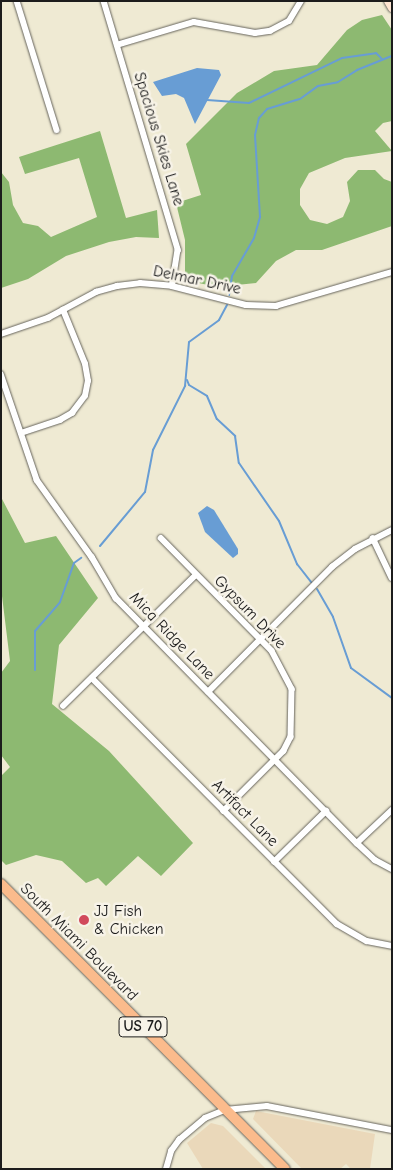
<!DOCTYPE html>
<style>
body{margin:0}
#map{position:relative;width:393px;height:1170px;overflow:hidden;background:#efead3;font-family:"Comic Neue",sans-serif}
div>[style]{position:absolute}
.built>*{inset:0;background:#ead8ba}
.forest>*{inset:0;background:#8db971}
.water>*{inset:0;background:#689dd4}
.stream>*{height:2px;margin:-1px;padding:0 1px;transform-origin:1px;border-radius:1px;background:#689dd4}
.roads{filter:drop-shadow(0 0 1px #66645c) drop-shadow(0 0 1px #66645c)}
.street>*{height:5.5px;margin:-2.75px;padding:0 2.75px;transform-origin:2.75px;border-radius:2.75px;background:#fff}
.secondary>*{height:8px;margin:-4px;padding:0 4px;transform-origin:4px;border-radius:4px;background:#fde4d1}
.highway>*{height:10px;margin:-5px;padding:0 5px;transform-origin:5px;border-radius:5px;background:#fbbb8c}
.dots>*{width:14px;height:14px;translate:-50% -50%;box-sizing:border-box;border:2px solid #f7f3e8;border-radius:50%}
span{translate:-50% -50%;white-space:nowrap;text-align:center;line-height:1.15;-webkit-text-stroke:5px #f7f3e8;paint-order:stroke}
.shield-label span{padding:1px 4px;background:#f7f3e8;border:1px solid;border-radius:4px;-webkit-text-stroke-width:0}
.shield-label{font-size:15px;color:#1c1c1c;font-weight:700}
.street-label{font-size:16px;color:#1c1c1c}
.poi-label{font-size:16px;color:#1c1c1c}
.left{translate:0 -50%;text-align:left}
.frame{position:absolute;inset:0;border:2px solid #1c1c1c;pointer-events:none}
</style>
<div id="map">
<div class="built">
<i style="clip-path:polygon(256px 1111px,375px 1134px,370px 1169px,351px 1169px,346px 1164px,340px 1169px,302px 1169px,253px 1119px)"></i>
<i style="clip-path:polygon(211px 1123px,223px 1126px,266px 1169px,203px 1169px,187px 1143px)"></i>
</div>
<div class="forest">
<i style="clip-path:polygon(382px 15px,392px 30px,392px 121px,383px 123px,375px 131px,392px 151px,345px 158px,309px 173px,300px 189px,300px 205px,310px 220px,327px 224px,343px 217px,350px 201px,347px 182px,358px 170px,375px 170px,384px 179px,392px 182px,392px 226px,322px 250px,296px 250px,276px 261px,256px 283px,217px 287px,185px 280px,185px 240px,176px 203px,201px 195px,186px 144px,237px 93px,274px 71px,317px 65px,347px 30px,362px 20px)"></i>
<i style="clip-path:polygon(100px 131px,126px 218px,157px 210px,159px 238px,136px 237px,109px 242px,66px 256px,28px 279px,1px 288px,1px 172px,9px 182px,13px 205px,23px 223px,38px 226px,51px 237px,97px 217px,79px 158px,25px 174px,19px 157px)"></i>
<i style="clip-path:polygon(1px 497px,25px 543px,56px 536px,98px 598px,59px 645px,52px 704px,109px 751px,193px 843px,161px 876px,138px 856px,106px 886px,98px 878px,86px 883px,62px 861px,36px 855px,6px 865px,1px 860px,1px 776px,10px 767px,1px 755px,1px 673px,10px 661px,1px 588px)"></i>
</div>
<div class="water">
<i style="clip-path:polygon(197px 68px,219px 70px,221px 75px,195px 124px,184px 98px,176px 94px,162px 96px,153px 82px)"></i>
<i style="clip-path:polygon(207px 506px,214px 510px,238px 549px,238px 554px,233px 558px,205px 532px,198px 513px)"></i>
</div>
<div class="stream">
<i style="left:207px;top:100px;width:42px;rotate:4.1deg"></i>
<i style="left:249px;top:103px;width:103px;rotate:-25.8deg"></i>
<i style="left:342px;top:58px;width:34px;rotate:-8deg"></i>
<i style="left:376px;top:53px;width:8px;rotate:45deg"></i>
<i style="left:229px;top:295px;width:19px;rotate:-81deg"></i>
<i style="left:232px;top:276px;width:44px;rotate:-59.9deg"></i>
<i style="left:254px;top:238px;width:22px;rotate:-74deg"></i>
<i style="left:260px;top:217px;width:82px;rotate:-93.5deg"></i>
<i style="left:255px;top:135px;width:17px;rotate:-77deg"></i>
<i style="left:259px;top:118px;width:12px;rotate:-48deg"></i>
<i style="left:267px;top:109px;width:34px;rotate:-17deg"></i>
<i style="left:300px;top:99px;width:22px;rotate:-36deg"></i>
<i style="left:318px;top:86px;width:20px;rotate:-11deg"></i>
<i style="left:338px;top:82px;width:22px;rotate:-32deg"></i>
<i style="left:357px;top:70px;width:38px;rotate:-22deg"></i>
<i style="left:187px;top:380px;width:5px;rotate:68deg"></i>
<i style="left:189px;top:385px;width:21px;rotate:31deg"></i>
<i style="left:207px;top:396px;width:25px;rotate:67deg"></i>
<i style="left:217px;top:419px;width:25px;rotate:43deg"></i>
<i style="left:235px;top:436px;width:27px;rotate:82deg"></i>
<i style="left:239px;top:463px;width:70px;rotate:55.4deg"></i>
<i style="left:279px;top:521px;width:47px;rotate:67.3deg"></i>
<i style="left:297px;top:564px;width:23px;rotate:52deg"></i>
<i style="left:100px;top:546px;width:70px;rotate:-50.2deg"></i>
<i style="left:145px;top:492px;width:43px;rotate:-79.2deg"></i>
<i style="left:153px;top:450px;width:72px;rotate:-63.4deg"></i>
<i style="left:185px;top:386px;width:44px;rotate:-84.8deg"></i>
<i style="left:189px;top:342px;width:37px;rotate:-36deg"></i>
<i style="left:219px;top:320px;width:17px;rotate:-62deg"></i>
<i style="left:317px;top:589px;width:32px;rotate:60deg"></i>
<i style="left:333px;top:617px;width:54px;rotate:70.6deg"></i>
<i style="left:351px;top:668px;width:51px;rotate:36.2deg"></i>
<i style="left:35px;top:670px;width:39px;rotate:-90deg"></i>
<i style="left:35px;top:631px;width:38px;rotate:-49deg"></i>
<i style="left:60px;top:602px;width:41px;rotate:-70.3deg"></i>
<i style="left:74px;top:563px;width:9px;rotate:-36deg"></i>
</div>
<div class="roads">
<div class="street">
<i style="left:17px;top:1px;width:135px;rotate:72.8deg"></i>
<i style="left:104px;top:1px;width:260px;rotate:73.4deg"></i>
<i style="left:178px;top:250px;width:36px;rotate:99deg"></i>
<i style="left:117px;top:45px;width:80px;rotate:-16.6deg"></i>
<i style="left:194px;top:22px;width:62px;rotate:10.2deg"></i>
<i style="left:255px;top:33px;width:15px;rotate:-8deg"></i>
<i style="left:270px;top:31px;width:21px;rotate:-28deg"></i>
<i style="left:289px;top:21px;width:23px;rotate:-59deg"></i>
<i style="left:1px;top:334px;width:50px;rotate:-18.8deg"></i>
<i style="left:48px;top:318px;width:55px;rotate:-28.4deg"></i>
<i style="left:96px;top:292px;width:22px;rotate:-16deg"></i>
<i style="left:117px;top:286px;width:23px;rotate:-7deg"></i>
<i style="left:140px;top:283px;width:32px;rotate:5deg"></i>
<i style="left:172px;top:286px;width:76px;rotate:14.4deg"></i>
<i style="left:246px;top:305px;width:30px;rotate:2deg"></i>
<i style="left:276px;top:306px;width:121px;rotate:-16.3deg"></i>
<i style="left:1px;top:374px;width:112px;rotate:71.2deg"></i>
<i style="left:37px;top:480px;width:95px;rotate:54.5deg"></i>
<i style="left:92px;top:557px;width:48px;rotate:59.7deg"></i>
<i style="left:116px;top:598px;width:344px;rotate:45.5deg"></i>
<i style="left:357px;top:843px;width:25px;rotate:43deg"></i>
<i style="left:375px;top:860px;width:19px;rotate:28deg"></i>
<i style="left:21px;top:433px;width:41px;rotate:-18.4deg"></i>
<i style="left:60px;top:420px;width:14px;rotate:-30deg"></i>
<i style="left:72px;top:413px;width:21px;rotate:-53deg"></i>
<i style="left:85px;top:396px;width:15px;rotate:-79deg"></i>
<i style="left:88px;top:381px;width:17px;rotate:-100deg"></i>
<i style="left:85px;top:364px;width:58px;rotate:-112.2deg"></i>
<i style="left:161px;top:538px;width:158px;rotate:45.5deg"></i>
<i style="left:272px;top:651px;width:43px;rotate:62.2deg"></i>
<i style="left:292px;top:689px;width:48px;rotate:91.2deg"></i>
<i style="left:291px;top:737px;width:16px;rotate:117deg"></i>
<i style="left:284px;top:751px;width:85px;rotate:135deg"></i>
<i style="left:373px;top:538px;width:44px;rotate:64.6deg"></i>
<i style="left:92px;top:678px;width:347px;rotate:45.1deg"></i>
<i style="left:337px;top:924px;width:34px;rotate:30deg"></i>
<i style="left:367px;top:941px;width:25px;rotate:11deg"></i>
<i style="left:208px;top:692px;width:176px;rotate:-45.2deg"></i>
<i style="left:332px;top:567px;width:29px;rotate:-38deg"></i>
<i style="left:355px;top:549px;width:42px;rotate:-27.2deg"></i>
<i style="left:63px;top:706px;width:185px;rotate:-44.6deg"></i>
<i style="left:357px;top:843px;width:48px;rotate:-43.3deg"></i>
<i style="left:274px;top:862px;width:73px;rotate:-44.4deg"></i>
<i style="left:166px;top:1169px;width:19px;rotate:-74deg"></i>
<i style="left:171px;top:1151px;width:14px;rotate:-54deg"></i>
<i style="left:179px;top:1140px;width:34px;rotate:-40deg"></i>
<i style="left:205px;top:1118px;width:22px;rotate:-22deg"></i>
<i style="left:225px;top:1110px;width:42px;rotate:-5.4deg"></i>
<i style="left:267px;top:1106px;width:127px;rotate:10.9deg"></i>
</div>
<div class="secondary">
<i style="left:388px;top:1px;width:8px;rotate:60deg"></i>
</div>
<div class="highway">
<i style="left:1px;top:884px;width:402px;rotate:45.1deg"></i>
</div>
</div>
<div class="dots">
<i style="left:84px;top:920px;background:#d1495b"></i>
</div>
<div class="shield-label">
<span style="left:143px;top:1027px">US 70</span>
</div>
<div class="street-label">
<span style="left:159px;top:139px;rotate:73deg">Spacious Skies Lane</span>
<span style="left:197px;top:280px;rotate:12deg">Delmar Drive</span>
<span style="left:250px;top:612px;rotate:46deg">Gypsum Drive</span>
<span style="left:172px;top:636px;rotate:46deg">Mica Ridge Lane</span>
<span style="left:245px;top:813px;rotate:45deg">Artifact Lane</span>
<span style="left:79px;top:942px;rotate:45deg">South Miami Boulevard</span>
</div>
<div class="poi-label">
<span class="left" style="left:94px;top:920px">JJ Fish<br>&amp; Chicken</span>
</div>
<div class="frame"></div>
</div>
